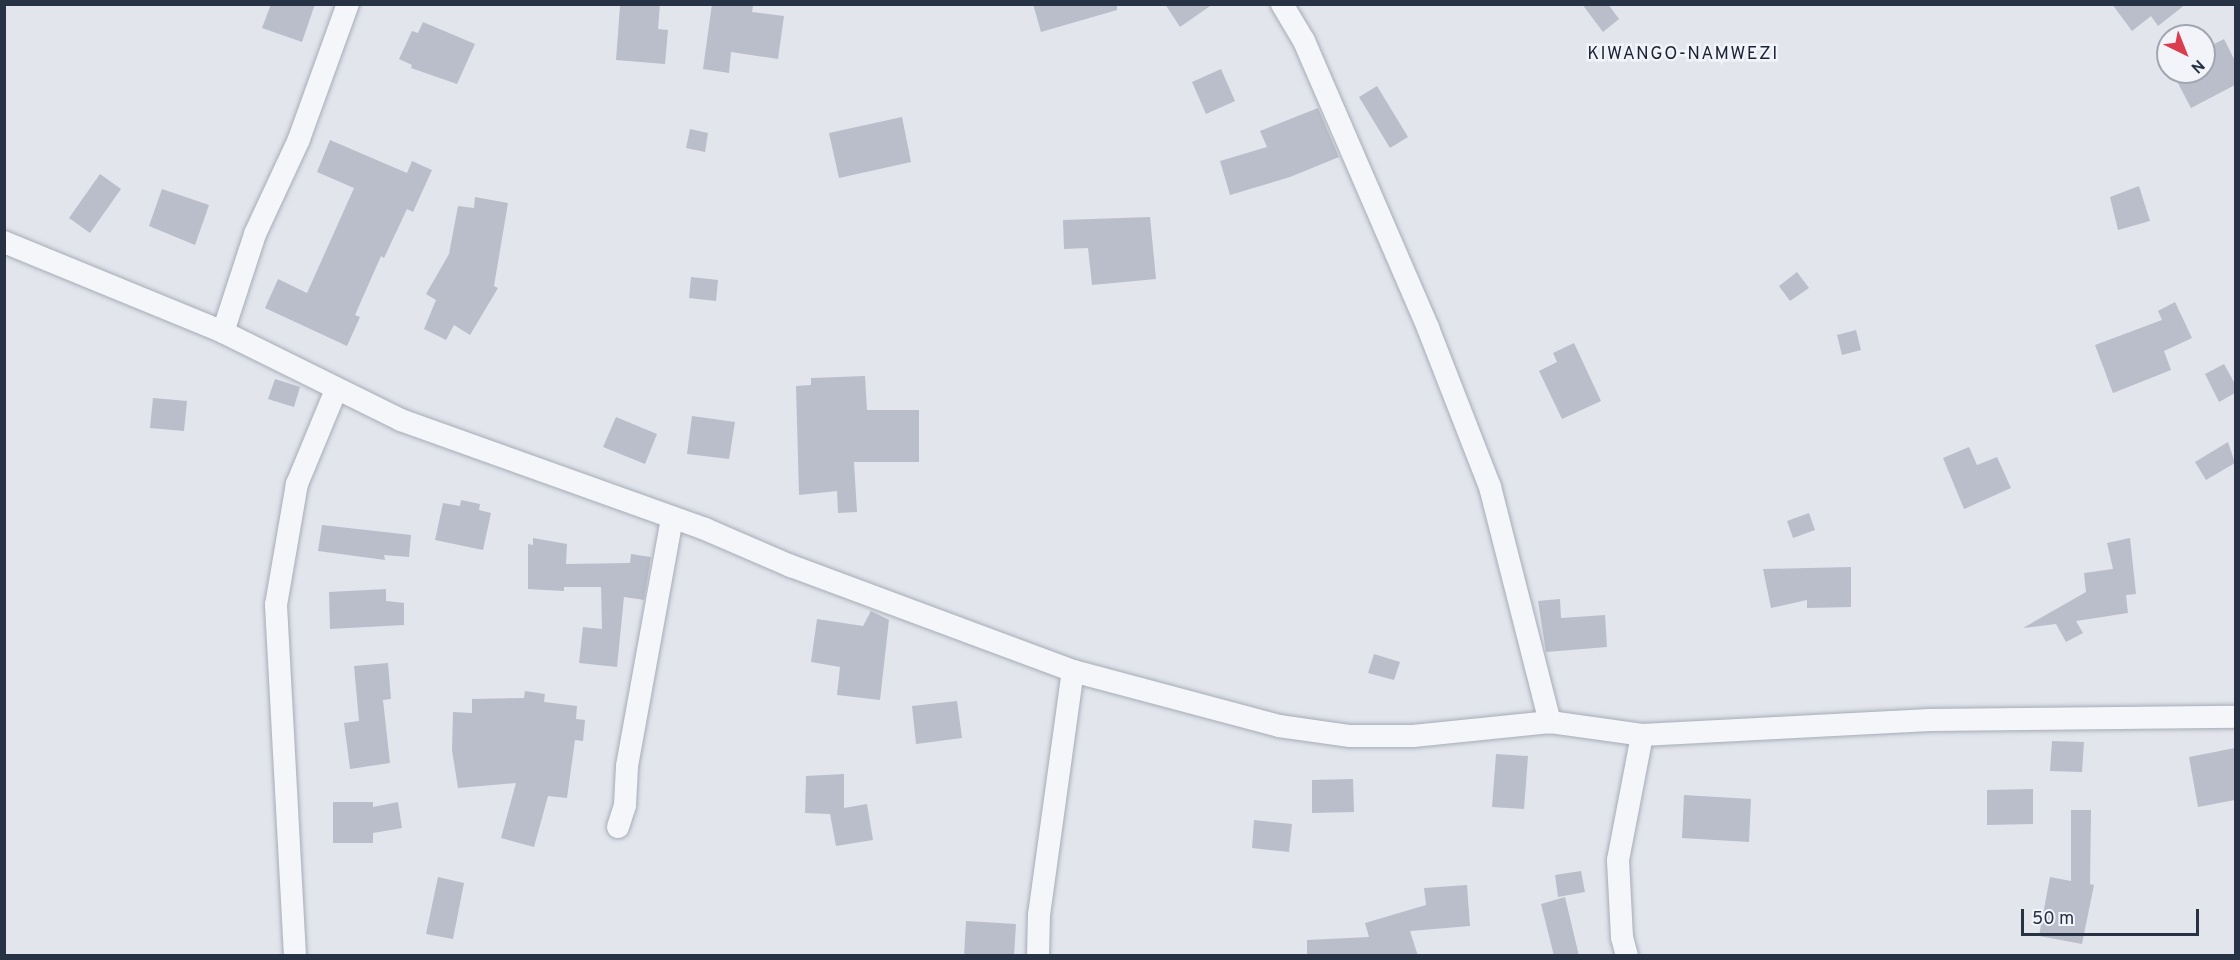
<!DOCTYPE html>
<style>
body{margin:0}
#map{position:relative;width:2240px;height:960px;overflow:hidden;background:#e2e5ec;font-family:Overpass,sans-serif}
div>[style]{position:absolute}
.building>*{inset:0;background:#b9beca}
.roads{filter:drop-shadow(0 0 2px #a6acb7) drop-shadow(0 0 2px #a6acb7)}
.minor>*{height:22px;margin:-11px;padding:0 11px;transform-origin:11px;border-radius:11px;background:#f5f6f9}
span{translate:-50% -50%;white-space:nowrap;text-align:center;line-height:1.15;-webkit-text-stroke:5px #f2f4f9;paint-order:stroke}
.quarter-label{font-size:18px;color:#1a2336;letter-spacing:1.5px}
.frame{position:absolute;inset:0;border:6px solid #283245;pointer-events:none}
.north{position:absolute;left:2156px;top:24px;width:60px;height:60px;box-sizing:border-box;background:#f2f4f9;border:2px solid #a1a6b1;border-radius:50%;rotate:137deg;font-size:16px;font-weight:700;line-height:24px;text-align:center;color:#283245}
.north::after{content:'';display:block;margin:auto;width:21px;height:27px;background:#db3d4f;clip-path:polygon(50% 0,100% 100%,50% 72%,0 100%)}
.scale{position:absolute;left:2021px;top:909px;width:178px;height:27px;box-sizing:border-box;border:3px solid #283245;border-top:0;padding-left:8px;font-size:18px;line-height:21px;white-space:nowrap;color:#283245;-webkit-text-stroke:4px #f2f4f9;paint-order:stroke}
</style>
<div id="map">
<div class="building">
<i style="clip-path:polygon(271px 4px,315px 4px,302px 42px,262px 28px)"></i>
<i style="clip-path:polygon(640px 4px,660px 4px,658px 29px,668px 30px,665px 64px,616px 60px,620px 6px)"></i>
<i style="clip-path:polygon(712px 4px,753px 6px,752px 12px,784px 16px,778px 59px,731px 52px,729px 73px,703px 69px)"></i>
<i style="clip-path:polygon(1033px 4px,1117px 4px,1117px 10px,1041px 32px)"></i>
<i style="clip-path:polygon(1165px 4px,1213px 4px,1180px 27px)"></i>
<i style="clip-path:polygon(1582px 4px,1608px 4px,1619px 19px,1603px 32px)"></i>
<i style="clip-path:polygon(2112px 4px,2186px 4px,2158px 26px,2151px 16px,2132px 31px)"></i>
<i style="clip-path:polygon(423px 22px,475px 44px,457px 84px,411px 68px,412px 65px,399px 59px,412px 31px,418px 33px)"></i>
<i style="clip-path:polygon(2224px 39px,2235px 61px,2235px 85px,2191px 108px,2172px 72px,2204px 72px,2204px 49px)"></i>
<i style="clip-path:polygon(1221px 69px,1235px 101px,1206px 114px,1192px 82px)"></i>
<i style="clip-path:polygon(1377px 86px,1408px 137px,1390px 148px,1359px 97px)"></i>
<i style="clip-path:polygon(1318px 108px,1339px 157px,1290px 177px,1230px 195px,1220px 161px,1267px 147px,1260px 131px)"></i>
<i style="clip-path:polygon(902px 117px,911px 162px,839px 178px,829px 133px)"></i>
<i style="clip-path:polygon(690px 129px,708px 133px,705px 152px,686px 148px)"></i>
<i style="clip-path:polygon(330px 140px,407px 173px,412px 161px,432px 170px,413px 212px,407px 209px,384px 258px,381px 256px,355px 315px,360px 317px,347px 346px,265px 308px,278px 279px,307px 293px,354px 188px,317px 172px)"></i>
<i style="clip-path:polygon(100px 174px,121px 189px,90px 233px,69px 218px)"></i>
<i style="clip-path:polygon(2139px 186px,2150px 221px,2118px 230px,2110px 197px)"></i>
<i style="clip-path:polygon(162px 189px,209px 205px,195px 245px,149px 226px)"></i>
<i style="clip-path:polygon(475px 197px,508px 203px,494px 286px,498px 288px,470px 335px,454px 325px,446px 340px,424px 329px,436px 300px,426px 294px,449px 254px,458px 206px,474px 208px)"></i>
<i style="clip-path:polygon(1150px 217px,1156px 279px,1092px 285px,1088px 248px,1064px 249px,1063px 220px)"></i>
<i style="clip-path:polygon(1797px 272px,1809px 288px,1790px 301px,1779px 286px)"></i>
<i style="clip-path:polygon(691px 277px,718px 280px,716px 301px,689px 298px)"></i>
<i style="clip-path:polygon(2175px 302px,2192px 338px,2164px 351px,2171px 370px,2113px 393px,2095px 345px,2162px 320px,2158px 311px)"></i>
<i style="clip-path:polygon(1856px 330px,1861px 350px,1842px 355px,1837px 335px)"></i>
<i style="clip-path:polygon(1574px 343px,1601px 401px,1562px 419px,1539px 371px,1557px 362px,1553px 353px)"></i>
<i style="clip-path:polygon(2224px 364px,2235px 384px,2235px 393px,2219px 402px,2205px 374px)"></i>
<i style="clip-path:polygon(865px 376px,867px 410px,919px 410px,919px 462px,854px 462px,857px 512px,838px 513px,837px 491px,799px 495px,796px 386px,811px 385px,811px 378px)"></i>
<i style="clip-path:polygon(275px 379px,300px 387px,294px 407px,268px 399px)"></i>
<i style="clip-path:polygon(153px 398px,187px 401px,184px 431px,150px 428px)"></i>
<i style="clip-path:polygon(692px 416px,735px 422px,729px 459px,687px 454px)"></i>
<i style="clip-path:polygon(616px 417px,657px 434px,645px 464px,603px 447px)"></i>
<i style="clip-path:polygon(2228px 442px,2235px 463px,2206px 480px,2195px 462px)"></i>
<i style="clip-path:polygon(1969px 447px,1977px 465px,1997px 457px,2011px 488px,1964px 509px,1943px 458px)"></i>
<i style="clip-path:polygon(461px 500px,480px 504px,479px 510px,491px 513px,483px 550px,435px 540px,443px 503px,460px 506px)"></i>
<i style="clip-path:polygon(1809px 513px,1815px 530px,1793px 538px,1787px 521px)"></i>
<i style="clip-path:polygon(322px 525px,411px 535px,409px 557px,384px 555px,385px 560px,318px 551px)"></i>
<i style="clip-path:polygon(533px 538px,567px 544px,566px 564px,630px 563px,631px 554px,651px 557px,644px 600px,624px 597px,617px 667px,579px 663px,583px 627px,602px 629px,601px 587px,564px 587px,564px 591px,528px 589px,528px 544px,533px 545px)"></i>
<i style="clip-path:polygon(2130px 538px,2136px 594px,2126px 595px,2128px 613px,2076px 621px,2083px 633px,2066px 642px,2056px 624px,2023px 628px,2086px 592px,2084px 573px,2113px 569px,2107px 543px)"></i>
<i style="clip-path:polygon(1851px 567px,1851px 607px,1807px 608px,1807px 600px,1771px 608px,1763px 569px)"></i>
<i style="clip-path:polygon(386px 589px,386px 601px,404px 603px,404px 625px,330px 629px,329px 592px)"></i>
<i style="clip-path:polygon(1560px 599px,1561px 618px,1605px 615px,1607px 647px,1546px 652px,1538px 601px)"></i>
<i style="clip-path:polygon(871px 611px,889px 620px,880px 700px,837px 695px,840px 667px,811px 662px,817px 619px,863px 626px)"></i>
<i style="clip-path:polygon(1374px 654px,1400px 662px,1394px 680px,1368px 673px)"></i>
<i style="clip-path:polygon(388px 663px,391px 699px,383px 700px,390px 763px,350px 769px,344px 723px,359px 721px,354px 666px)"></i>
<i style="clip-path:polygon(525px 691px,545px 694px,544px 702px,577px 706px,576px 719px,585px 720px,583px 741px,575px 740px,567px 798px,548px 796px,534px 847px,501px 838px,516px 783px,458px 788px,452px 750px,453px 712px,472px 713px,472px 699px,524px 698px)"></i>
<i style="clip-path:polygon(957px 701px,962px 738px,916px 744px,912px 706px)"></i>
<i style="clip-path:polygon(2052px 741px,2084px 742px,2082px 772px,2050px 771px)"></i>
<i style="clip-path:polygon(2235px 748px,2235px 800px,2198px 807px,2189px 757px)"></i>
<i style="clip-path:polygon(1496px 754px,1528px 756px,1524px 809px,1492px 807px)"></i>
<i style="clip-path:polygon(844px 774px,844px 808px,867px 804px,873px 840px,836px 846px,830px 814px,805px 813px,806px 776px)"></i>
<i style="clip-path:polygon(1353px 779px,1354px 812px,1312px 813px,1312px 780px)"></i>
<i style="clip-path:polygon(2033px 789px,2033px 824px,1987px 825px,1987px 790px)"></i>
<i style="clip-path:polygon(1684px 795px,1751px 799px,1749px 842px,1682px 838px)"></i>
<i style="clip-path:polygon(333px 802px,373px 802px,373px 807px,398px 802px,402px 828px,373px 833px,373px 843px,333px 843px)"></i>
<i style="clip-path:polygon(2071px 810px,2091px 810px,2090px 884px,2094px 885px,2082px 944px,2039px 936px,2050px 877px,2071px 881px)"></i>
<i style="clip-path:polygon(1254px 820px,1292px 824px,1289px 852px,1252px 848px)"></i>
<i style="clip-path:polygon(1581px 871px,1585px 892px,1558px 897px,1555px 875px)"></i>
<i style="clip-path:polygon(438px 877px,464px 883px,453px 939px,426px 934px)"></i>
<i style="clip-path:polygon(1467px 885px,1470px 926px,1410px 931px,1418px 956px,1307px 956px,1307px 940px,1369px 937px,1365px 923px,1426px 905px,1424px 888px)"></i>
<i style="clip-path:polygon(1565px 897px,1579px 956px,1554px 956px,1541px 904px)"></i>
<i style="clip-path:polygon(966px 921px,1016px 924px,1014px 956px,964px 956px)"></i>
</div>
<div class="roads">
<div class="minor">
<i style="left:1282px;top:4px;width:43px;rotate:59.3deg"></i>
<i style="left:1304px;top:41px;width:313px;rotate:66.6deg"></i>
<i style="left:1428px;top:328px;width:171px;rotate:68.7deg"></i>
<i style="left:1490px;top:487px;width:243px;rotate:75.7deg"></i>
<i style="left:4px;top:242px;width:237px;rotate:22.3deg"></i>
<i style="left:223px;top:332px;width:199px;rotate:26.3deg"></i>
<i style="left:401px;top:420px;width:323px;rotate:19.7deg"></i>
<i style="left:705px;top:529px;width:94px;rotate:23.3deg"></i>
<i style="left:791px;top:566px;width:301px;rotate:20.4deg"></i>
<i style="left:1073px;top:671px;width:213px;rotate:14.9deg"></i>
<i style="left:1279px;top:726px;width:72px;rotate:8deg"></i>
<i style="left:1350px;top:736px;width:63px"></i>
<i style="left:1413px;top:736px;width:138px;rotate:-5.8deg"></i>
<i style="left:1550px;top:722px;width:93px;rotate:8deg"></i>
<i style="left:1642px;top:735px;width:288px;rotate:-3deg"></i>
<i style="left:1930px;top:720px;width:306px;rotate:-0.6deg"></i>
<i style="left:223px;top:332px;width:103px;rotate:-71.9deg"></i>
<i style="left:255px;top:234px;width:105px;rotate:-65.1deg"></i>
<i style="left:299px;top:139px;width:144px;rotate:-70.1deg"></i>
<i style="left:618px;top:827px;width:23px;rotate:-72deg"></i>
<i style="left:625px;top:805px;width:39px;rotate:-87deg"></i>
<i style="left:627px;top:766px;width:251px;rotate:-79.7deg"></i>
<i style="left:295px;top:956px;width:352px;rotate:-93.1deg"></i>
<i style="left:276px;top:605px;width:123px;rotate:-80.2deg"></i>
<i style="left:297px;top:484px;width:102px;rotate:-67.5deg"></i>
<i style="left:1038px;top:956px;width:41px;rotate:-88.6deg"></i>
<i style="left:1039px;top:915px;width:246px;rotate:-82.1deg"></i>
<i style="left:1627px;top:956px;width:20px;rotate:-105deg"></i>
<i style="left:1622px;top:937px;width:77px;rotate:-93deg"></i>
<i style="left:1618px;top:860px;width:127px;rotate:-79.1deg"></i>
</div>
</div>
<div class="quarter-label">
<span style="left:1683px;top:55px">KIWANGO-NAMWEZI</span>
</div>
<div class="frame"></div>
<div class="north">N</div>
<div class="scale">50 m</div>
</div>
